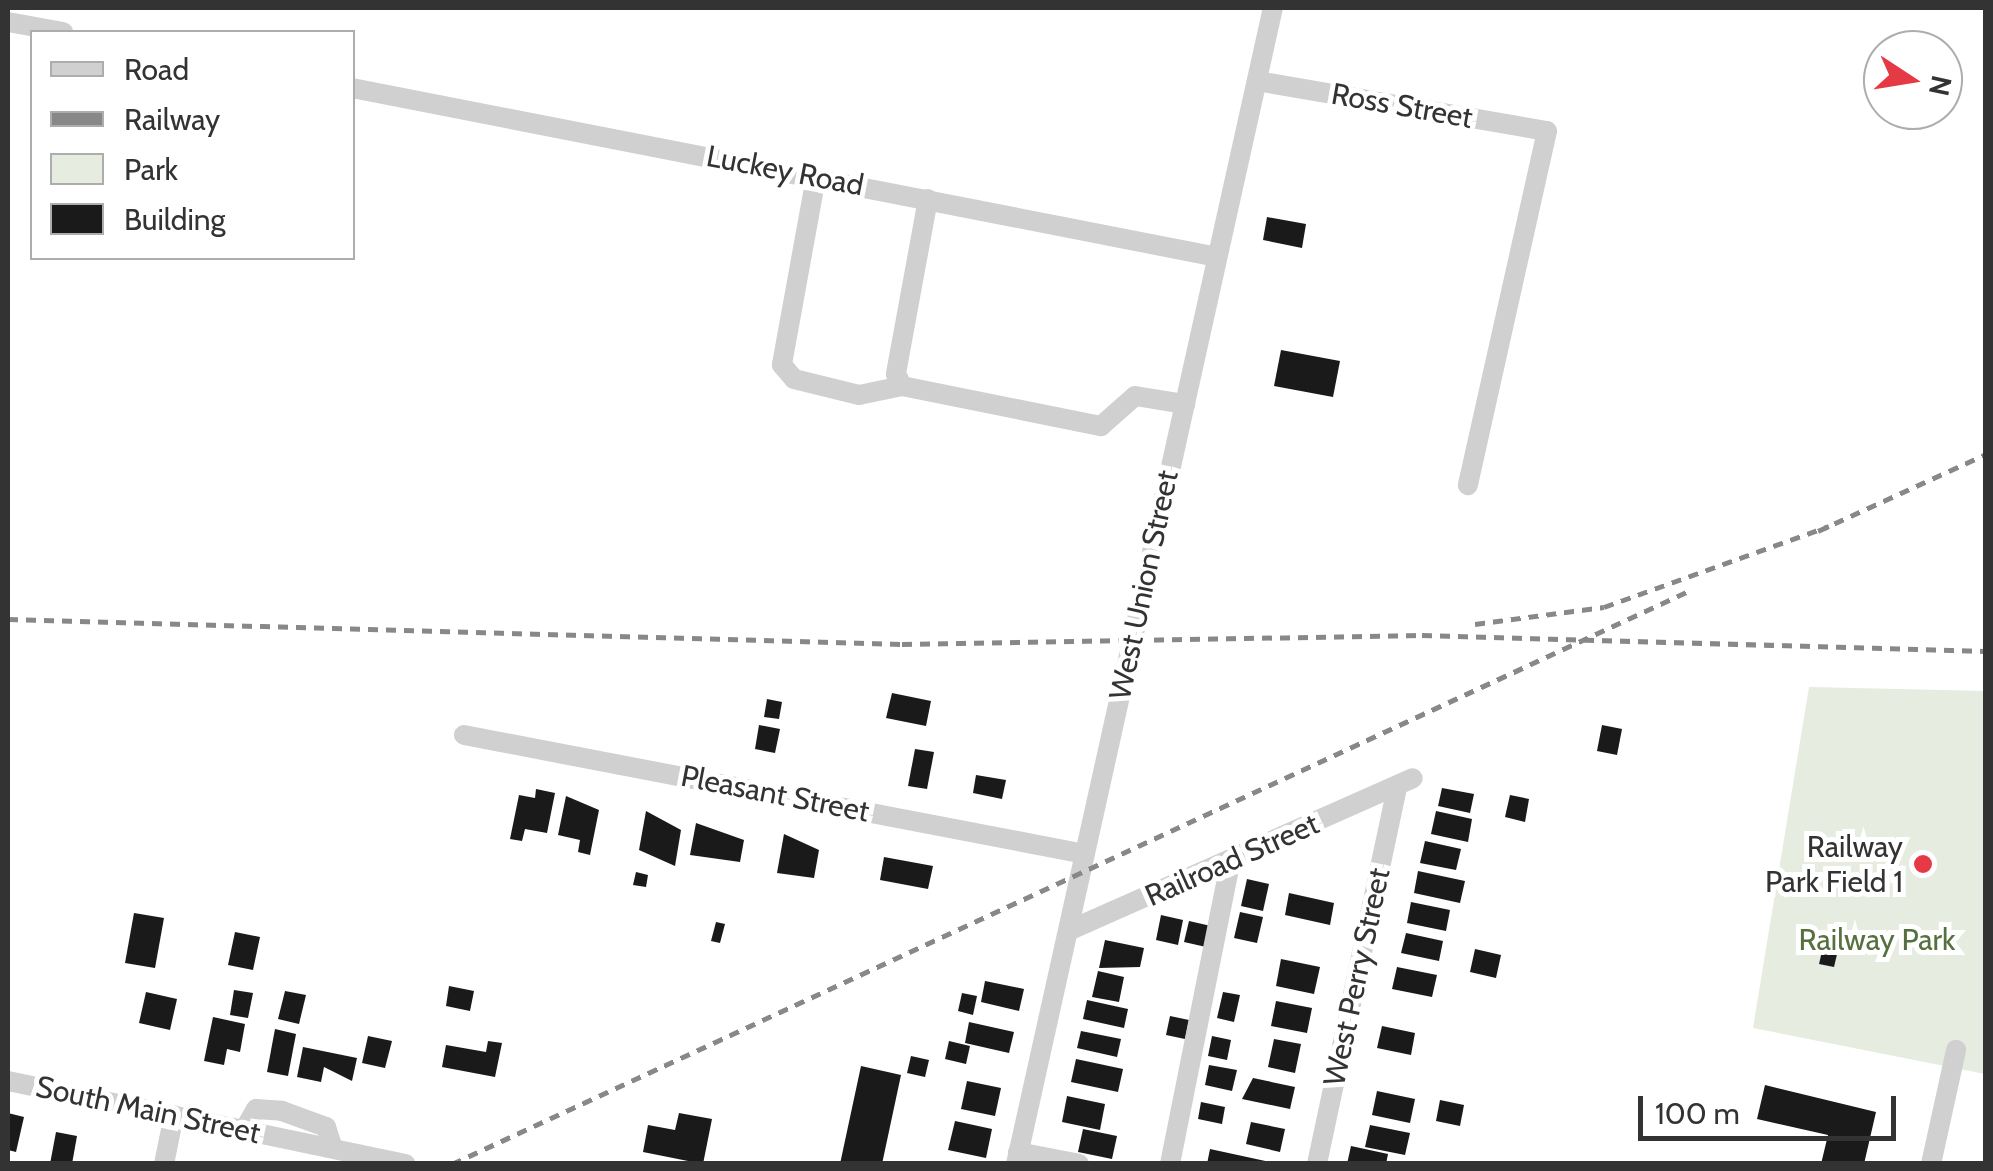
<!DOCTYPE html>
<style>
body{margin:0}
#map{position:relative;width:1993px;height:1171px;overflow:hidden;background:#fff;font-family:Cabin,sans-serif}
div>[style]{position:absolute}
.green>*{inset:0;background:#e6ecdf}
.building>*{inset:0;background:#1a1a1a}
.minor>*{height:20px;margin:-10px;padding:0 10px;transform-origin:10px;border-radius:10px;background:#d0d0d0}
.rail>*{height:5px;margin-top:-2.5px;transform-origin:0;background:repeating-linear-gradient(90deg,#888 0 10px,transparent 0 18px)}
.dots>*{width:28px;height:28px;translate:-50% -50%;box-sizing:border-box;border:5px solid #fff;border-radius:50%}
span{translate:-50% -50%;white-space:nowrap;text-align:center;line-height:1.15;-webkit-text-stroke:10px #fff;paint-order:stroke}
.street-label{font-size:30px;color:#333}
.poi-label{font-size:30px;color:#333}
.right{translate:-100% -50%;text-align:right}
.park-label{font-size:30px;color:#56703f}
.frame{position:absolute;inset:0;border:10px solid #333;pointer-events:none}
.legend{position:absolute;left:30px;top:30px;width:325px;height:230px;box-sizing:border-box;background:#fff;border:2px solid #adadad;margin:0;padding:12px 18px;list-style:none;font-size:30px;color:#333}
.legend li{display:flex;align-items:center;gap:20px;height:50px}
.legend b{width:50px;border:2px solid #adadad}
.north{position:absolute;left:1863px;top:30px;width:100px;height:100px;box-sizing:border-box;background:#fff;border:2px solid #adadad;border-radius:50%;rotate:102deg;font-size:28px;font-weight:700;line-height:40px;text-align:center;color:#333}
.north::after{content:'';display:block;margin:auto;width:35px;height:45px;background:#e63946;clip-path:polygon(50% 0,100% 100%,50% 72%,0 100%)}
.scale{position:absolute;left:1638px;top:1096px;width:258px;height:45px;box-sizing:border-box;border:5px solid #333;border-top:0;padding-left:12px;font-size:30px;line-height:35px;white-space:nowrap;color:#333;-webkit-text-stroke:8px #fff;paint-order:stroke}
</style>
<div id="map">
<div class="green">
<i style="clip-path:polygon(1809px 687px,1985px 691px,1985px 1074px,1753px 1028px)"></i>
</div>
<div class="building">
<i style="clip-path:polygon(1267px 217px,1306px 224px,1302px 248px,1263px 240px)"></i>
<i style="clip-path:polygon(1281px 350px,1340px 361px,1333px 397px,1274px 386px)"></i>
<i style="clip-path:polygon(892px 693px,931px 701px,926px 726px,886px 718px)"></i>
<i style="clip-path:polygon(767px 699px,782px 702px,779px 719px,764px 717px)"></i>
<i style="clip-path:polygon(759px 725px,780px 729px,775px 753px,755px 749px)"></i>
<i style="clip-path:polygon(1602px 725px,1622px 729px,1617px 755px,1597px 751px)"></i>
<i style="clip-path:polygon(915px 749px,934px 752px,927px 789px,908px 786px)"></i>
<i style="clip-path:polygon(976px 775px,1006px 780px,1002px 799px,973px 793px)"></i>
<i style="clip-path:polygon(1442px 788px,1474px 794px,1470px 813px,1438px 806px)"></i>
<i style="clip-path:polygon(536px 789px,555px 793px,547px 833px,525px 829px,522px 841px,510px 839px,519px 795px,535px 798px)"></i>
<i style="clip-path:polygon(1510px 795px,1529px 799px,1525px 822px,1505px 817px)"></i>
<i style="clip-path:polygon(566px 796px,599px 810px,590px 855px,578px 852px,580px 840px,558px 835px)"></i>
<i style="clip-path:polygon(646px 811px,681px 830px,675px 866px,639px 850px)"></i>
<i style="clip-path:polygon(1436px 811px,1472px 819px,1468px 842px,1431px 834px)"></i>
<i style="clip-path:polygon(696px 823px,744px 840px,740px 862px,690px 855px)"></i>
<i style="clip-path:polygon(784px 834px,819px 850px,814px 878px,777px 873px)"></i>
<i style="clip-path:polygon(1425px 841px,1461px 849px,1456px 870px,1420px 863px)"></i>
<i style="clip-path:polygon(884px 857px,933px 866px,928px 889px,880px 880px)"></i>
<i style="clip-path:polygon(1418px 871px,1465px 881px,1460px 903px,1414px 893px)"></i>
<i style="clip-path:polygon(636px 872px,648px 875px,646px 887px,633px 885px)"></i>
<i style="clip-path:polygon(1247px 879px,1269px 884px,1263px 911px,1241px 906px)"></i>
<i style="clip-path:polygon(1289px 893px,1334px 903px,1330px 925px,1285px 915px)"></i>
<i style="clip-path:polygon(1411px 902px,1450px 910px,1446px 931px,1407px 923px)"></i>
<i style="clip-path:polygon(1240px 912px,1263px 917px,1257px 943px,1234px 938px)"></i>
<i style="clip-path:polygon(134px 913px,164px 918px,155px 968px,125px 963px)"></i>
<i style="clip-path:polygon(1161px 915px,1183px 920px,1178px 945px,1156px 940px)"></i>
<i style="clip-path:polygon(1189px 921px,1211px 926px,1206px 947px,1184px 942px)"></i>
<i style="clip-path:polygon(716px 922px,725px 924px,720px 943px,711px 941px)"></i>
<i style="clip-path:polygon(235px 932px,260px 937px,253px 970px,228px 965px)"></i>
<i style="clip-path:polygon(1406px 933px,1443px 941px,1439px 961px,1401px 953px)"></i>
<i style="clip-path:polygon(1105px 940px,1144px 948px,1140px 967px,1099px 968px)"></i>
<i style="clip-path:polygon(1823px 947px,1838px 950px,1834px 967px,1819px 964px)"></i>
<i style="clip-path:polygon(1475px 949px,1501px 955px,1496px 978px,1470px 972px)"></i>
<i style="clip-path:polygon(1281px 959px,1320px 967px,1314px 994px,1276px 986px)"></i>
<i style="clip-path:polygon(1397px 967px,1437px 975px,1432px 997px,1392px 989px)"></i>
<i style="clip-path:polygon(1098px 971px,1124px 977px,1119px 1002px,1092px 997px)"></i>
<i style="clip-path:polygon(985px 981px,1024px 989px,1019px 1011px,981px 1002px)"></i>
<i style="clip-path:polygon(449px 986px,474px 991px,470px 1011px,446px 1006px)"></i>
<i style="clip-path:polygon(234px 990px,253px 993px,248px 1018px,230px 1015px)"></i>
<i style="clip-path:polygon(285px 991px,306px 995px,299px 1024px,278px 1019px)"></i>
<i style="clip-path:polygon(146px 992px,177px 999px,170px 1030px,139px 1023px)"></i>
<i style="clip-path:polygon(1223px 992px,1240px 995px,1234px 1022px,1217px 1018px)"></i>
<i style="clip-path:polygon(962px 993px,977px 996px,973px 1015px,958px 1011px)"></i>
<i style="clip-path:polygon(1087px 1000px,1128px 1009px,1124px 1028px,1083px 1019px)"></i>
<i style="clip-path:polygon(1276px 1001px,1312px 1008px,1307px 1033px,1271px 1026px)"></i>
<i style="clip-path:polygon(1170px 1016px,1189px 1020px,1185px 1039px,1166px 1035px)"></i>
<i style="clip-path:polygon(213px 1017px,245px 1024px,240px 1052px,227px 1049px,224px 1065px,204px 1061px)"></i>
<i style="clip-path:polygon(969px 1022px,1014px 1032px,1009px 1053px,965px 1043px)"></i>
<i style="clip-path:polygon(1382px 1026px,1415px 1033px,1411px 1055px,1377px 1048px)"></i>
<i style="clip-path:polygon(275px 1029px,296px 1034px,288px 1076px,267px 1072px)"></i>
<i style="clip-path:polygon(1081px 1031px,1121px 1039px,1117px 1057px,1077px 1048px)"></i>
<i style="clip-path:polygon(368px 1036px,392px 1041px,385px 1068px,362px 1063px)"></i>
<i style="clip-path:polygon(1212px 1036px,1231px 1040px,1227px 1060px,1208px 1056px)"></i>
<i style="clip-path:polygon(1274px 1039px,1301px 1044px,1295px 1073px,1268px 1067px)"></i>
<i style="clip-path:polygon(488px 1041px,502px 1043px,495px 1077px,442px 1067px,446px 1045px,486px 1052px)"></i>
<i style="clip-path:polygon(949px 1041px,970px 1046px,966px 1064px,945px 1059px)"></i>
<i style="clip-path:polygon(303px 1047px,357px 1058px,352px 1081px,324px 1067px,321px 1082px,297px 1077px)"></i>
<i style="clip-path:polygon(911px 1056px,929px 1060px,925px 1077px,907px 1073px)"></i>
<i style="clip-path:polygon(1076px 1059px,1123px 1069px,1118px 1092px,1071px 1082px)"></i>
<i style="clip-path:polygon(1209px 1065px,1237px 1070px,1232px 1091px,1205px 1085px)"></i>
<i style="clip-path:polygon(861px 1066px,901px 1075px,882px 1164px,840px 1164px)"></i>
<i style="clip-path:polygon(1253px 1078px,1295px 1087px,1290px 1109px,1242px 1099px)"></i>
<i style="clip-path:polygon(967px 1081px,1001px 1088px,995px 1116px,961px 1109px)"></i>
<i style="clip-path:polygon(1765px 1085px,1876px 1112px,1864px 1164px,1821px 1164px,1828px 1135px,1757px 1119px)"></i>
<i style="clip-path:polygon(1377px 1091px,1415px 1099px,1410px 1123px,1372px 1115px)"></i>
<i style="clip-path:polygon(1067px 1096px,1105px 1104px,1100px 1130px,1062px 1122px)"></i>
<i style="clip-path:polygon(1440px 1100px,1464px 1105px,1460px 1126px,1436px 1121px)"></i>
<i style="clip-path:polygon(1201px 1102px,1225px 1107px,1222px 1124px,1198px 1119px)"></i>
<i style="clip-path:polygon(8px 1113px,24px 1117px,16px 1152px,8px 1150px)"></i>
<i style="clip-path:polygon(679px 1113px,712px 1119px,703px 1164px,643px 1152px,648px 1125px,675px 1130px)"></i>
<i style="clip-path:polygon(955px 1121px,992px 1129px,986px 1158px,948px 1150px)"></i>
<i style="clip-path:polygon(1251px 1122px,1285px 1129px,1280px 1152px,1246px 1144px)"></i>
<i style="clip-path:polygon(1370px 1125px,1410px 1133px,1405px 1155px,1365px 1147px)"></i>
<i style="clip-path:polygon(1083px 1129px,1117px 1136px,1112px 1159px,1078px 1152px)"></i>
<i style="clip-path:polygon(56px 1132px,77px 1136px,72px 1164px,50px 1164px)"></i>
<i style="clip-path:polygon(1351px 1146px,1388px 1154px,1386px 1164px,1347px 1164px)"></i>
<i style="clip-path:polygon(1210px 1149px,1270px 1162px,1270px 1164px,1207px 1164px)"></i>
</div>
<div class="minor">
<i style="left:8px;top:22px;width:56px;rotate:10.3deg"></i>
<i style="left:1257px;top:81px;width:294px;rotate:9.8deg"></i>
<i style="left:1547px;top:131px;width:363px;rotate:102.6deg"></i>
<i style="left:352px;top:88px;width:881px;rotate:11.05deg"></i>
<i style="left:816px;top:177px;width:191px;rotate:100.3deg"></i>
<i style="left:782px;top:365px;width:18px;rotate:49deg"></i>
<i style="left:794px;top:379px;width:67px;rotate:13.8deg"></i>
<i style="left:859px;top:395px;width:44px;rotate:-11.8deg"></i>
<i style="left:928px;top:199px;width:178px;rotate:100.4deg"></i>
<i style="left:896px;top:374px;width:13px;rotate:63deg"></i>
<i style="left:902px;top:386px;width:203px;rotate:11.4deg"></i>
<i style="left:1101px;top:426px;width:45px;rotate:-41.4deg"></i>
<i style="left:1135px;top:396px;width:51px;rotate:9.1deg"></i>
<i style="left:464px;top:735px;width:632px;rotate:10.85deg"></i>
<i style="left:1068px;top:931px;width:377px;rotate:-23.9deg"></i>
<i style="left:8px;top:1081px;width:406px;rotate:11.8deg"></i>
<i style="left:244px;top:1130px;width:24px;rotate:-60deg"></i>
<i style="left:256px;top:1109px;width:26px;rotate:4deg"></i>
<i style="left:282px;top:1111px;width:47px;rotate:20deg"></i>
<i style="left:326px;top:1127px;width:22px;rotate:72deg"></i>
<i style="left:1018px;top:1152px;width:62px;rotate:11.1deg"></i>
<i style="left:164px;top:1164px;width:50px;rotate:-78.5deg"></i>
<i style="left:1016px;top:1164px;width:1184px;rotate:-77.47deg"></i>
<i style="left:1170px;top:1164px;width:310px;rotate:-78.7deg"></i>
<i style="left:1317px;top:1164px;width:381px;rotate:-78deg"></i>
<i style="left:1931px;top:1164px;width:117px;rotate:-77.6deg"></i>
</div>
<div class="rail">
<i style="left:1818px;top:531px;width:185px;rotate:-24.6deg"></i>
<i style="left:8px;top:619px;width:894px;rotate:1.6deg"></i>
<i style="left:902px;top:644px;width:520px;rotate:-0.99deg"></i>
<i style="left:1422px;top:635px;width:564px;rotate:1.62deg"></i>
<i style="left:1475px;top:624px;width:130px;rotate:-7.5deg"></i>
<i style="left:1604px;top:607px;width:239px;rotate:-19.8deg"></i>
<i style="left:452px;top:1164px;width:1366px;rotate:-24.86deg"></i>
</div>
<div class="dots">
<i style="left:1923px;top:864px;background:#e63946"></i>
</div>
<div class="street-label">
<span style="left:1402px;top:106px;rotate:10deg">Ross Street</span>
<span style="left:785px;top:171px;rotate:11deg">Luckey Road</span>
<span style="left:1144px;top:585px;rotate:-78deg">West Union Street</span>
<span style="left:775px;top:794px;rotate:11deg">Pleasant Street</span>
<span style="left:1232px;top:860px;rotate:-24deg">Railroad Street</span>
<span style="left:1357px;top:977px;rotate:-78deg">West Perry Street</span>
<span style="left:148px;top:1110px;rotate:12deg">South Main Street</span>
</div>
<div class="poi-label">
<span class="right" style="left:1903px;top:864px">Railway<br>Park Field 1</span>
</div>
<div class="park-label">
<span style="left:1877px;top:940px">Railway Park</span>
</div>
<div class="frame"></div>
<ul class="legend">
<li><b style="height:12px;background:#d0d0d0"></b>Road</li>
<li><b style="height:12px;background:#888"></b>Railway</li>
<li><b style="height:28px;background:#e6ecdf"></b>Park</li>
<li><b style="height:28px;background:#1a1a1a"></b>Building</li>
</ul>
<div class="north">N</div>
<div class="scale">100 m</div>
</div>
